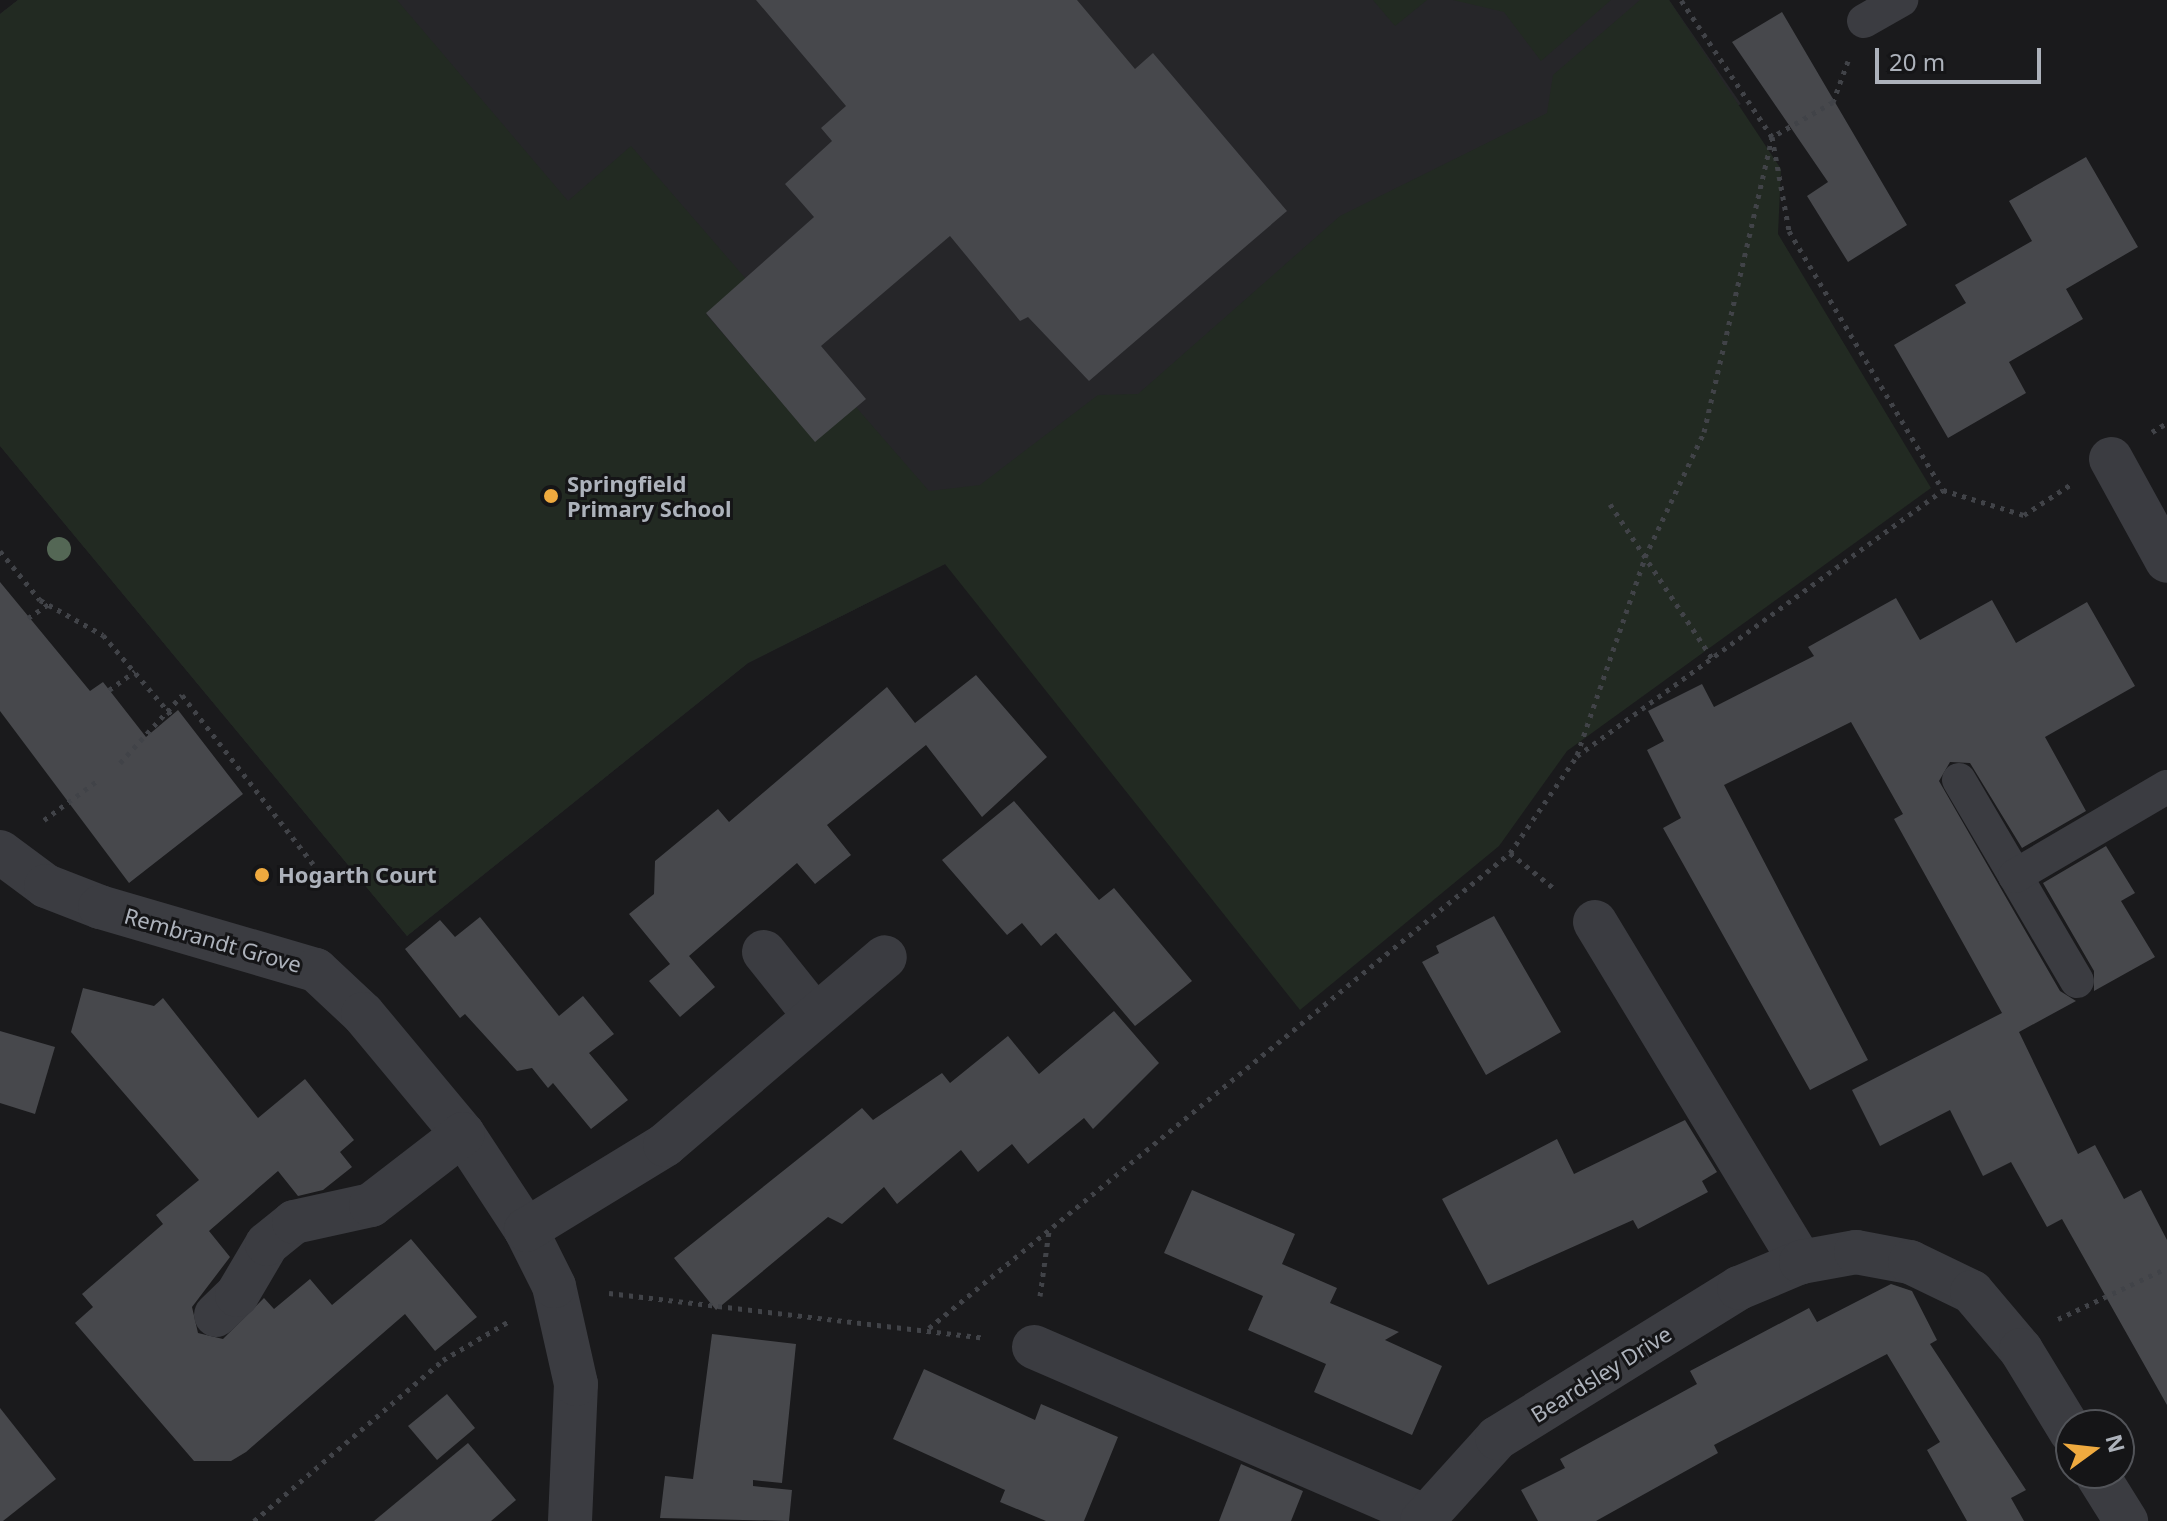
<!DOCTYPE html>
<style>
body{margin:0}
#map{position:relative;width:2167px;height:1521px;overflow:hidden;background:#1a1a1c;font-family:"Noto Sans",sans-serif}
div>[style]{position:absolute}
.built>*{inset:0;background:#262629}
.green>*{inset:0;background:#222a22}
.building>*{inset:0;background:#47484c}
.path>*{height:5px;margin-top:-2.5px;transform-origin:0;background:repeating-linear-gradient(90deg,#414348 0 4px,transparent 0 10px)}
.lane>*{height:34px;margin:-17px;padding:0 17px;transform-origin:17px;border-radius:17px;background:#3b3c41}
.street>*{height:44px;margin:-22px;padding:0 22px;transform-origin:22px;border-radius:22px;background:#3b3c41}
.trees>*{width:24px;height:24px;margin:-12px;border-radius:50%;background:#546755}
.dots>*{width:22px;height:22px;translate:-50% -50%;box-sizing:border-box;border:4px solid #151517;border-radius:50%}
span{translate:-50% -50%;white-space:nowrap;text-align:center;line-height:1.15;-webkit-text-stroke:6px #151517;paint-order:stroke}
.poi-label{font-size:22px;color:#adb2bb;font-weight:700}
.left{translate:0 -50%;text-align:left}
.street-label{font-size:22px;color:#adb2bb}
.north{position:absolute;left:2055px;top:1409px;width:80px;height:80px;box-sizing:border-box;background:#151517;border:2px solid #525459;border-radius:50%;rotate:75deg;font-size:22px;font-weight:700;line-height:32px;text-align:center;color:#adb2bb}
.north::after{content:'';display:block;margin:auto;width:28px;height:36px;background:#efaa3f;clip-path:polygon(50% 0,100% 100%,50% 72%,0 100%)}
.scale{position:absolute;left:1875px;top:48px;width:166px;height:36px;box-sizing:border-box;border:4px solid #adb2bb;border-top:0;padding-left:10px;font-size:24px;line-height:28px;white-space:nowrap;color:#adb2bb;-webkit-text-stroke:6px #151517;paint-order:stroke}
</style>
<div id="map">
<div class="built">
<i style="clip-path:polygon(18px 0,1669px 0,1741px 104px,945px 564px,748px 663px,407px 936px,0 446px,0 14px)"></i>
</div>
<div class="green">
<i style="clip-path:polygon(18px 0,397px 0,568px 201px,631px 146px,746px 279px,706px 314px,815px 441px,856px 407px,929px 491px,980px 485px,1098px 395px,1138px 394px,1340px 216px,1547px 113px,1553px 75px,1640px 0,1669px 0,1781px 169px,1778px 234px,1931px 488px,1567px 751px,1499px 846px,1300px 1010px,945px 564px,748px 663px,407px 936px,0 446px,0 14px)"></i>
<i style="clip-path:polygon(1373px 0,1427px 0,1395px 26px)"></i>
<i style="clip-path:polygon(1453px 0,1611px 0,1541px 61px,1504px 12px)"></i>
</div>
<div class="building">
<i style="clip-path:polygon(756px 0,1077px 0,1135px 69px,1153px 53px,1287px 211px,1089px 381px,1028px 317px,1020px 321px,950px 236px,821px 346px,866px 399px,815px 442px,706px 313px,814px 217px,785px 184px,832px 141px,821px 128px,846px 106px)"></i>
<i style="clip-path:polygon(1782px 12px,1907px 225px,1848px 262px,1807px 196px,1828px 182px,1732px 42px)"></i>
<i style="clip-path:polygon(2086px 157px,2138px 247px,2066px 289px,2083px 319px,2009px 362px,2026px 393px,1948px 438px,1894px 345px,1966px 303px,1955px 285px,2032px 241px,2009px 201px)"></i>
<i style="clip-path:polygon(0 582px,90px 691px,103px 682px,146px 737px,178px 710px,243px 794px,129px 883px,0 711px)"></i>
<i style="clip-path:polygon(1896px 598px,1920px 640px,1992px 600px,2016px 643px,2087px 602px,2135px 686px,2045px 737px,2086px 811px,2022px 848px,1970px 763px,1950px 762px,1939px 781px,2060px 991px,2076px 1001px,2019px 1032px,2078px 1154px,2095px 1145px,2124px 1199px,2141px 1190px,2167px 1240px,2167px 1405px,2062px 1219px,2047px 1227px,2011px 1162px,1983px 1176px,1950px 1110px,1880px 1146px,1852px 1090px,2002px 1013px,1894px 819px,1903px 814px,1851px 722px,1724px 785px,1868px 1060px,1810px 1090px,1663px 828px,1681px 818px,1647px 750px,1664px 741px,1648px 711px,1702px 684px,1714px 707px,1814px 656px,1808px 647px)"></i>
<i style="clip-path:polygon(976px 675px,1047px 757px,982px 817px,926px 745px,827px 825px,851px 855px,815px 884px,797px 863px,689px 956px,715px 987px,680px 1017px,649px 981px,670px 964px,629px 914px,654px 894px,655px 861px,718px 809px,729px 822px,887px 687px,915px 723px)"></i>
<i style="clip-path:polygon(1014px 801px,1099px 900px,1114px 888px,1192px 981px,1135px 1026px,1056px 933px,1041px 946px,1022px 923px,1007px 935px,942px 860px)"></i>
<i style="clip-path:polygon(2106px 846px,2135px 893px,2121px 901px,2155px 957px,2094px 991px,2094px 971px,2043px 883px)"></i>
<i style="clip-path:polygon(1494px 916px,1561px 1032px,1486px 1075px,1422px 962px,1439px 953px,1436px 946px)"></i>
<i style="clip-path:polygon(480px 917px,559px 1016px,583px 996px,614px 1034px,589px 1053px,628px 1100px,591px 1129px,553px 1083px,548px 1088px,532px 1068px,517px 1071px,465px 1014px,460px 1018px,405px 949px,440px 920px,455px 937px)"></i>
<i style="clip-path:polygon(83px 988px,154px 1006px,163px 998px,258px 1118px,305px 1079px,354px 1140px,340px 1152px,352px 1167px,323px 1190px,298px 1196px,278px 1171px,209px 1231px,230px 1257px,192px 1307px,198px 1333px,223px 1339px,264px 1298px,274px 1309px,310px 1279px,332px 1305px,411px 1239px,477px 1317px,435px 1351px,405px 1314px,246px 1452px,231px 1461px,194px 1461px,75px 1323px,93px 1307px,82px 1294px,163px 1224px,156px 1215px,199px 1180px,71px 1032px)"></i>
<i style="clip-path:polygon(1114px 1011px,1159px 1063px,1093px 1129px,1084px 1118px,1028px 1164px,1012px 1144px,978px 1172px,961px 1150px,897px 1204px,884px 1187px,842px 1224px,828px 1217px,716px 1310px,674px 1258px,862px 1108px,873px 1120px,942px 1073px,950px 1083px,1008px 1036px,1039px 1074px)"></i>
<i style="clip-path:polygon(0 1031px,55px 1047px,35px 1114px,0 1103px)"></i>
<i style="clip-path:polygon(1685px 1120px,1717px 1172px,1702px 1181px,1708px 1192px,1638px 1229px,1633px 1220px,1488px 1285px,1442px 1199px,1557px 1139px,1574px 1174px)"></i>
<i style="clip-path:polygon(1192px 1190px,1295px 1234px,1282px 1264px,1337px 1288px,1330px 1303px,1399px 1332px,1385px 1340px,1442px 1366px,1412px 1435px,1314px 1392px,1326px 1364px,1248px 1330px,1263px 1296px,1164px 1253px)"></i>
<i style="clip-path:polygon(1891px 1284px,1912px 1291px,1937px 1340px,1930px 1344px,2026px 1490px,2011px 1498px,2024px 1521px,1967px 1521px,1927px 1450px,1940px 1442px,1887px 1354px,1714px 1445px,1718px 1453px,1596px 1521px,1538px 1521px,1521px 1490px,1565px 1468px,1560px 1459px,1697px 1384px,1690px 1371px,1809px 1308px,1817px 1322px)"></i>
<i style="clip-path:polygon(712px 1334px,796px 1344px,782px 1483px,753px 1480px,753px 1486px,792px 1490px,789px 1521px,660px 1518px,665px 1476px,693px 1479px)"></i>
<i style="clip-path:polygon(924px 1369px,1035px 1420px,1041px 1404px,1118px 1437px,1084px 1521px,1046px 1521px,1000px 1502px,1005px 1490px,893px 1439px)"></i>
<i style="clip-path:polygon(447px 1394px,475px 1428px,437px 1460px,408px 1426px)"></i>
<i style="clip-path:polygon(0 1408px,56px 1479px,3px 1521px,0 1521px)"></i>
<i style="clip-path:polygon(468px 1443px,516px 1500px,491px 1521px,374px 1521px)"></i>
<i style="clip-path:polygon(1241px 1464px,1303px 1491px,1291px 1521px,1219px 1521px)"></i>
</div>
<div class="path">
<i style="left:1848px;top:61px;width:44px;rotate:110.1deg"></i>
<i style="left:1833px;top:102px;width:70px;rotate:150.2deg"></i>
<i style="left:1772px;top:137px;width:96px;rotate:79.7deg"></i>
<i style="left:1789px;top:231px;width:301px;rotate:59.3deg"></i>
<i style="left:2152px;top:432px;width:17px;rotate:-31deg"></i>
<i style="left:1943px;top:490px;width:85px;rotate:17.2deg"></i>
<i style="left:2024px;top:515px;width:55px;rotate:-33.1deg"></i>
<i style="left:1610px;top:504px;width:185px;rotate:56.5deg"></i>
<i style="left:0;top:551px;width:63px;rotate:50.8deg"></i>
<i style="left:40px;top:600px;width:72px;rotate:29.1deg"></i>
<i style="left:103px;top:635px;width:105px;rotate:49.6deg"></i>
<i style="left:28px;top:618px;width:25px;rotate:-34deg"></i>
<i style="left:109px;top:690px;width:32px;rotate:-36deg"></i>
<i style="left:1577px;top:755px;width:209px;rotate:-71deg"></i>
<i style="left:1645px;top:557px;width:138px;rotate:-64.7deg"></i>
<i style="left:1704px;top:432px;width:303px;rotate:-77deg"></i>
<i style="left:1772px;top:137px;width:164px;rotate:-123.6deg"></i>
<i style="left:120px;top:763px;width:92px;rotate:-47.6deg"></i>
<i style="left:182px;top:695px;width:214px;rotate:52.2deg"></i>
<i style="left:44px;top:820px;width:67px;rotate:-36.5deg"></i>
<i style="left:1510px;top:853px;width:59px;rotate:38.8deg"></i>
<i style="left:609px;top:1293px;width:378px;rotate:6.8deg"></i>
<i style="left:1040px;top:1296px;width:66px;rotate:-82.1deg"></i>
<i style="left:2058px;top:1319px;width:120px;rotate:-25.1deg"></i>
<i style="left:929px;top:1328px;width:750px;rotate:-39.27deg"></i>
<i style="left:1510px;top:853px;width:118px;rotate:-55.4deg"></i>
<i style="left:1577px;top:756px;width:452px;rotate:-36deg"></i>
<i style="left:254px;top:1521px;width:248px;rotate:-40.4deg"></i>
<i style="left:443px;top:1360px;width:79px;rotate:-30.5deg"></i>
</div>
<div class="lane">
<i style="left:1864px;top:21px;width:43px;rotate:-29.6deg"></i>
<i style="left:1959px;top:780px;width:233px;rotate:59.6deg"></i>
<i style="left:2015px;top:876px;width:176px;rotate:-30.4deg"></i>
</div>
<div class="street">
<i style="left:2111px;top:459px;width:116px;rotate:61.2deg"></i>
<i style="left:0;top:852px;width:57px;rotate:36.5deg"></i>
<i style="left:46px;top:886px;width:58px;rotate:21.3deg"></i>
<i style="left:100px;top:907px;width:225px;rotate:16.3deg"></i>
<i style="left:316px;top:970px;width:64px;rotate:43.1deg"></i>
<i style="left:363px;top:1014px;width:156px;rotate:50.2deg"></i>
<i style="left:463px;top:1134px;width:115px;rotate:56.7deg"></i>
<i style="left:1595px;top:922px;width:398px;rotate:58.8deg"></i>
<i style="left:764px;top:952px;width:82px;rotate:51.4deg"></i>
<i style="left:216px;top:1315px;width:29px;rotate:-44deg"></i>
<i style="left:237px;top:1295px;width:59px;rotate:-59.5deg"></i>
<i style="left:267px;top:1244px;width:35px;rotate:-39deg"></i>
<i style="left:294px;top:1222px;width:79px;rotate:-12.4deg"></i>
<i style="left:371px;top:1205px;width:116px;rotate:-37.7deg"></i>
<i style="left:1034px;top:1347px;width:426px;rotate:23.4deg"></i>
<i style="left:2096px;top:1473px;width:57px;rotate:58deg"></i>
<i style="left:570px;top:1521px;width:137px;rotate:-87.5deg"></i>
<i style="left:576px;top:1384px;width:100px;rotate:-102.7deg"></i>
<i style="left:554px;top:1286px;width:63px;rotate:-116.6deg"></i>
<i style="left:526px;top:1230px;width:163px;rotate:-31.4deg"></i>
<i style="left:665px;top:1145px;width:289px;rotate:-40.5deg"></i>
<i style="left:1422px;top:1521px;width:112px;rotate:-47.9deg"></i>
<i style="left:1497px;top:1438px;width:285px;rotate:-31.8deg"></i>
<i style="left:1739px;top:1288px;width:67px;rotate:-22.8deg"></i>
<i style="left:1801px;top:1262px;width:56px;rotate:-10.3deg"></i>
<i style="left:1856px;top:1252px;width:55px;rotate:10.5deg"></i>
<i style="left:1910px;top:1262px;width:69px;rotate:25.8deg"></i>
<i style="left:1972px;top:1292px;width:76px;rotate:49.8deg"></i>
<i style="left:2021px;top:1350px;width:96px;rotate:58.6deg"></i>
</div>
<div class="trees">
<i style="left:59px;top:549px"></i>
</div>
<div class="dots">
<i style="left:551px;top:496px;background:#efaa3f"></i>
<i style="left:262px;top:875px;background:#efaa3f"></i>
</div>
<div class="poi-label">
<span class="left" style="left:567px;top:496px">Springfield<br>Primary School</span>
<span class="left" style="left:278px;top:875px">Hogarth Court</span>
</div>
<div class="street-label">
<span style="left:213px;top:940px;rotate:16deg">Rembrandt Grove</span>
<span style="left:1601px;top:1374px;rotate:-32deg">Beardsley Drive</span>
</div>
<div class="north">N</div>
<div class="scale">20 m</div>
</div>
